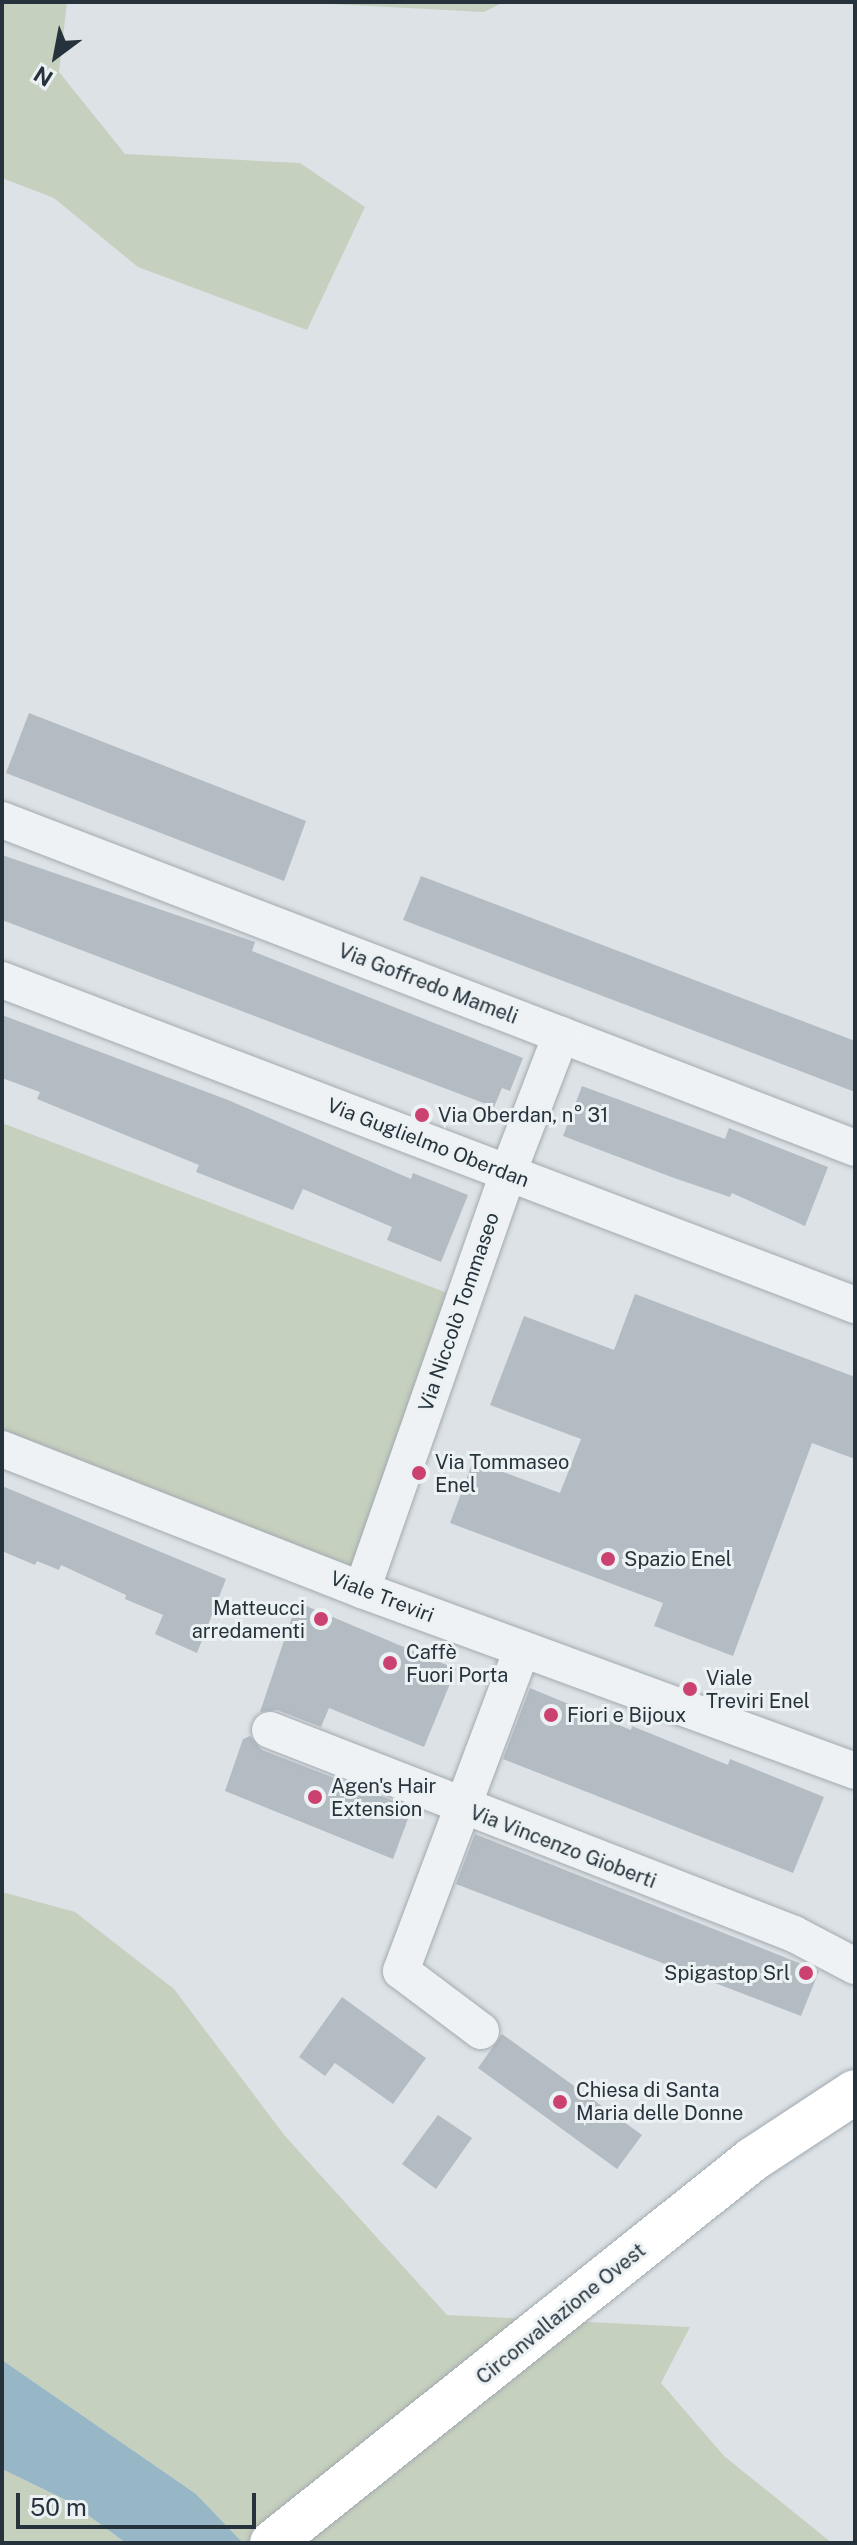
<!DOCTYPE html>
<meta charset="utf-8">
<style>
body{margin:0}
#map{position:relative;width:857px;height:2545px;overflow:hidden;background:#dce2e6;font-family:"Public Sans",sans-serif}
div>[style]{position:absolute}
.green>*{inset:0;background:#c6d0be}
.water>*{inset:0;background:#97b7c6}
.building>*{inset:0;background:#b4bcc3}
.roads{filter:drop-shadow(0 0 2px #a2aab0) drop-shadow(0 0 2px #a2aab0)}
.minor>*{height:36px;margin:-18px;padding:0 18px;transform-origin:18px;border-radius:18px;background:#eff2f5}
.major>*{height:44px;margin:-22px;padding:0 22px;transform-origin:22px;border-radius:22px;background:#fff}
.dots>*{width:22px;height:22px;translate:-50% -50%;box-sizing:border-box;border:4px solid #ecf1f4;border-radius:50%}
span{translate:-50% -50%;white-space:nowrap;text-align:center;line-height:1.15;-webkit-text-stroke:6px #ecf1f4;paint-order:stroke}
.street-label{font-size:20px;color:#26333c}
.poi-label{font-size:20px;color:#26333c}
.left{translate:0 -50%;text-align:left}
.right{translate:-100% -50%;text-align:right}
.frame{position:absolute;inset:0;border:4px solid #26333c;pointer-events:none}
.north{position:absolute;left:16px;top:16px;width:80px;height:80px;-webkit-text-stroke:6px #ecf1f4;paint-order:stroke;rotate:212deg;font-size:22px;font-weight:700;line-height:32px;text-align:center;color:#26333c}
.north::after{content:'';display:block;margin:auto;width:28px;height:36px;background:#26333c;clip-path:polygon(50% 0,100% 100%,50% 72%,0 100%)}
.scale{position:absolute;left:16px;top:2493px;width:240px;height:36px;box-sizing:border-box;border:4px solid #26333c;border-top:0;padding-left:10px;font-size:24px;line-height:28px;white-space:nowrap;color:#26333c;-webkit-text-stroke:6px #ecf1f4;paint-order:stroke}
</style>
<div id="map">
<div class="green">
<i style="clip-path:polygon(2px 2px,67px 2px,59px 72px,125px 154px,300px 163px,365px 207px,307px 330px,138px 267px,54px 198px,2px 178px)"></i>
<i style="clip-path:polygon(294px 2px,504px 2px,484px 12px)"></i>
<i style="clip-path:polygon(2px 1123px,450px 1294px,357px 1569px,2px 1432px)"></i>
<i style="clip-path:polygon(2px 1892px,75px 1912px,174px 1989px,285px 2136px,447px 2315px,690px 2327px,661px 2383px,724px 2456px,832px 2543px,243px 2543px,196px 2494px,2px 2360px)"></i>
<i style="clip-path:polygon(2px 2469px,70px 2502px,126px 2543px,2px 2543px)"></i>
</div>
<div class="water">
<i style="clip-path:polygon(2px 2360px,196px 2494px,243px 2543px,126px 2543px,70px 2502px,2px 2469px)"></i>
</div>
<div class="building">
<i style="clip-path:polygon(29px 713px,306px 821px,284px 881px,6px 773px)"></i>
<i style="clip-path:polygon(2px 855px,255px 942px,252px 951px,523px 1058px,510px 1091px,502px 1088px,494px 1107px,2px 920px)"></i>
<i style="clip-path:polygon(421px 876px,855px 1041px,855px 1092px,403px 920px)"></i>
<i style="clip-path:polygon(2px 1015px,228px 1100px,411px 1179px,413px 1173px,468px 1195px,441px 1262px,387px 1240px,392px 1227px,303px 1189px,293px 1210px,196px 1172px,199px 1165px,37px 1099px,40px 1092px,2px 1078px)"></i>
<i style="clip-path:polygon(582px 1086px,725px 1139px,729px 1128px,828px 1167px,805px 1226px,732px 1193px,730px 1197px,674px 1178px,563px 1136px)"></i>
<i style="clip-path:polygon(635px 1294px,855px 1377px,855px 1459px,812px 1443px,733px 1656px,654px 1626px,663px 1603px,450px 1523px,473px 1461px,560px 1493px,581px 1439px,490px 1405px,524px 1316px,614px 1350px)"></i>
<i style="clip-path:polygon(2px 1486px,226px 1579px,197px 1653px,155px 1634px,163px 1615px,125px 1599px,126px 1595px,61px 1565px,59px 1570px,37px 1561px,35px 1565px,2px 1551px)"></i>
<i style="clip-path:polygon(297px 1602px,456px 1669px,424px 1747px,329px 1708px,321px 1727px,277px 1710px,260px 1712px)"></i>
<i style="clip-path:polygon(530px 1688px,631px 1730px,632px 1726px,728px 1765px,730px 1759px,824px 1797px,793px 1873px,503px 1759px)"></i>
<i style="clip-path:polygon(250px 1736px,262px 1750px,412px 1808px,393px 1859px,225px 1791px,243px 1739px)"></i>
<i style="clip-path:polygon(475px 1834px,819px 1971px,801px 2016px,456px 1884px)"></i>
<i style="clip-path:polygon(342px 1997px,426px 2058px,393px 2104px,335px 2063px,325px 2076px,299px 2057px)"></i>
<i style="clip-path:polygon(502px 2034px,642px 2135px,617px 2169px,478px 2068px)"></i>
<i style="clip-path:polygon(438px 2115px,472px 2138px,436px 2189px,402px 2164px)"></i>
</div>
<div class="roads">
<div class="minor">
<i style="left:2px;top:820px;width:914px;rotate:21.03deg"></i>
<i style="left:2px;top:980px;width:913px;rotate:20.86deg"></i>
<i style="left:2px;top:1449px;width:387px;rotate:21.4deg"></i>
<i style="left:362px;top:1590px;width:525px;rotate:20.16deg"></i>
<i style="left:362px;top:1590px;width:442px;rotate:-70.7deg"></i>
<i style="left:508px;top:1173px;width:148px;rotate:-69deg"></i>
<i style="left:270px;top:1730px;width:562px;rotate:21.27deg"></i>
<i style="left:794px;top:1934px;width:69px;rotate:27.7deg"></i>
<i style="left:481px;top:2031px;width:100px;rotate:-143.1deg"></i>
<i style="left:401px;top:1971px;width:344px;rotate:-69.4deg"></i>
</div>
<div class="major">
<i style="left:272px;top:2543px;width:615px;rotate:-38.6deg"></i>
<i style="left:753px;top:2159px;width:122px;rotate:-33.3deg"></i>
</div>
</div>
<div class="dots">
<i style="left:422px;top:1115px;background:#cb4271"></i>
<i style="left:419px;top:1473px;background:#cb4271"></i>
<i style="left:608px;top:1559px;background:#cb4271"></i>
<i style="left:321px;top:1619px;background:#cb4271"></i>
<i style="left:390px;top:1663px;background:#cb4271"></i>
<i style="left:690px;top:1689px;background:#cb4271"></i>
<i style="left:551px;top:1715px;background:#cb4271"></i>
<i style="left:315px;top:1797px;background:#cb4271"></i>
<i style="left:806px;top:1973px;background:#cb4271"></i>
<i style="left:560px;top:2102px;background:#cb4271"></i>
</div>
<div class="street-label">
<span style="left:428px;top:984px;rotate:21deg">Via Goffredo Mameli</span>
<span style="left:428px;top:1143px;rotate:21deg">Via Guglielmo Oberdan</span>
<span style="left:459px;top:1312px;rotate:-71deg">Via Niccolò Tommaseo</span>
<span style="left:382px;top:1597px;rotate:21deg">Viale Treviri</span>
<span style="left:563px;top:1847px;rotate:21deg">Via Vincenzo Gioberti</span>
<span style="left:561px;top:2314px;rotate:-39deg">Circonvallazione Ovest</span>
</div>
<div class="poi-label">
<span class="left" style="left:438px;top:1115px">Via Oberdan, n° 31</span>
<span class="left" style="left:435px;top:1474px">Via Tommaseo<br>Enel</span>
<span class="left" style="left:624px;top:1559px">Spazio Enel</span>
<span class="right" style="left:305px;top:1620px">Matteucci<br>arredamenti</span>
<span class="left" style="left:406px;top:1664px">Caffè<br>Fuori Porta</span>
<span class="left" style="left:706px;top:1690px">Viale<br>Treviri Enel</span>
<span class="left" style="left:567px;top:1715px">Fiori e Bijoux</span>
<span class="left" style="left:331px;top:1798px">Agen's Hair<br>Extension</span>
<span class="right" style="left:790px;top:1973px">Spigastop Srl</span>
<span class="left" style="left:576px;top:2102px">Chiesa di Santa<br>Maria delle Donne</span>
</div>
<div class="frame"></div>
<div class="north">N</div>
<div class="scale">50 m</div>
</div>
